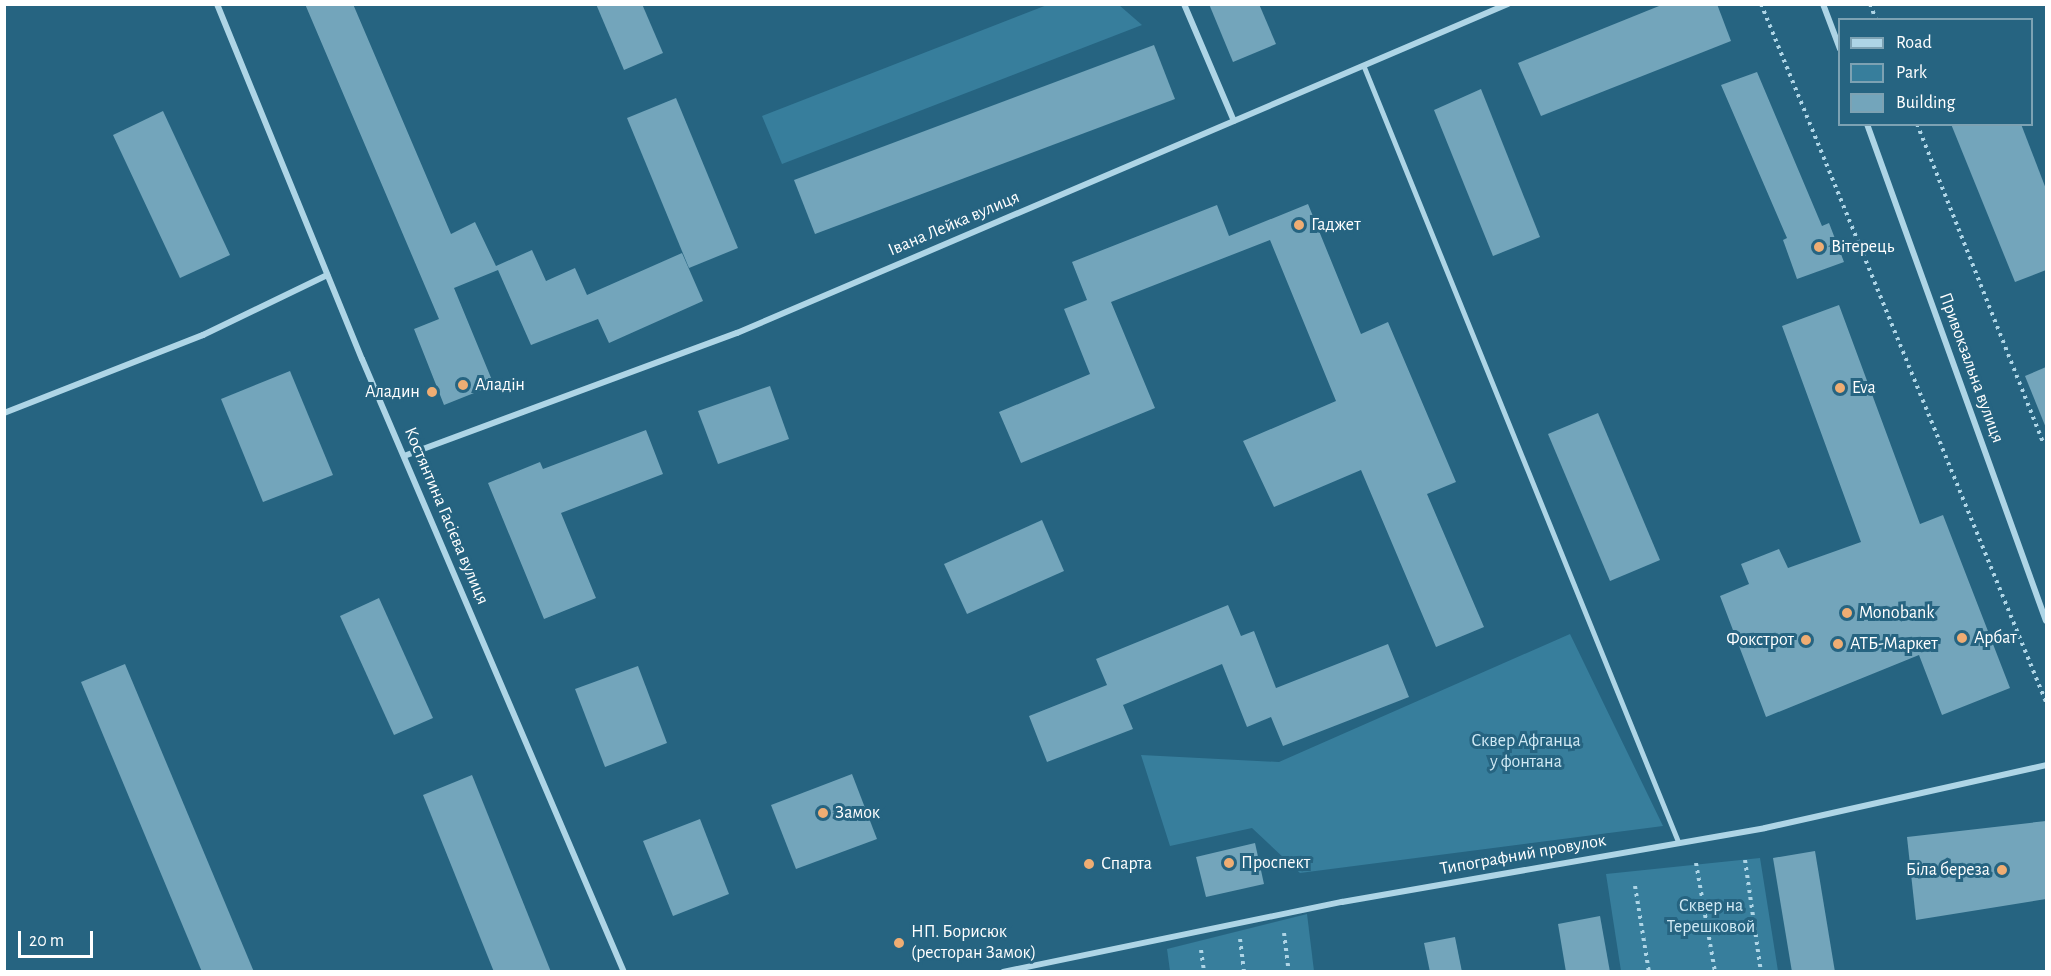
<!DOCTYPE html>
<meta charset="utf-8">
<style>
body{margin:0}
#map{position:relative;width:2051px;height:976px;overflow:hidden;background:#266481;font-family:"Alegreya Sans",sans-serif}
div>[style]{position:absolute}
.green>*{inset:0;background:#377e9c}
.building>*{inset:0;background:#73a5bb}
.path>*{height:4px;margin-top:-2px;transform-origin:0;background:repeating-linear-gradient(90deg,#aed5e6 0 3px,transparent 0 7.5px)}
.lane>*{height:4.5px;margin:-2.25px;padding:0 2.25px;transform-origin:2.25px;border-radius:2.25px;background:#aed5e6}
.street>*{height:6px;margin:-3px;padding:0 3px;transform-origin:3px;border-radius:3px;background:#aed5e6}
.dots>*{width:16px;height:16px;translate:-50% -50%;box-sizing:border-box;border:3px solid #266481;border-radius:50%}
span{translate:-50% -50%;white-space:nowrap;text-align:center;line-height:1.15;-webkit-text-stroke:6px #266481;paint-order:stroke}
.street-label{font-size:18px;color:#fff}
.poi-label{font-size:18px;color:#fff}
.left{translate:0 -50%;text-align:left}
.right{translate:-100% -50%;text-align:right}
.park-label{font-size:18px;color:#d1eaf5}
.frame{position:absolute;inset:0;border:6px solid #fff;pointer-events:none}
.legend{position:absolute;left:1838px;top:18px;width:195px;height:108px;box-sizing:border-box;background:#266481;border:2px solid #7da2b3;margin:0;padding:8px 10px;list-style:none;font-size:18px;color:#fff}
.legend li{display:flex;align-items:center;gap:12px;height:30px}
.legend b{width:30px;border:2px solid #7da2b3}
.scale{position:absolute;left:18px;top:931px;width:75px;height:27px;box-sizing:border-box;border:3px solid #fff;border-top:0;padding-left:8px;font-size:18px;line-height:21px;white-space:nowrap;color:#fff;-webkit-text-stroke:4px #266481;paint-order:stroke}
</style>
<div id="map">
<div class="green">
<i style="clip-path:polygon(1047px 5px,1119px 5px,1142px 25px,782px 164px,762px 116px)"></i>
<i style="clip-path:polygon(1570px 634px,1663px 826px,1300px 873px,1252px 828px,1170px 846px,1141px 755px,1279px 762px)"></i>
<i style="clip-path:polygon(1760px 858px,1778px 971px,1621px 971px,1606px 874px)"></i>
<i style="clip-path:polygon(1307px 914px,1314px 971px,1170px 971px,1167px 949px)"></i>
</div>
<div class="building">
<i style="clip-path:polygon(305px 4px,353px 4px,451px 234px,475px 222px,496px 266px,532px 250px,546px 281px,575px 268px,587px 295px,682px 253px,703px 301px,609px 343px,598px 319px,531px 345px,498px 270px,454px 288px,494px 385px,444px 405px,414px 329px,439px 319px)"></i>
<i style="clip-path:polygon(596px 4px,642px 4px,663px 53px,624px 70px)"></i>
<i style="clip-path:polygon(1209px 4px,1259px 4px,1276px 44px,1233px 62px)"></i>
<i style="clip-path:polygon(1664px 4px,1717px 4px,1731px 41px,1541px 116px,1518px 63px)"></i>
<i style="clip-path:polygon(1154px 45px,1175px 99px,815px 234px,794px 180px)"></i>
<i style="clip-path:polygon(1757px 72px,1822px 226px,1829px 223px,1844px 262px,1797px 279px,1783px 240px,1787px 238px,1721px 85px)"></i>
<i style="clip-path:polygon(1481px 89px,1540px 237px,1493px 256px,1434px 110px)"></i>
<i style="clip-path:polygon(676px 98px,738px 248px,689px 268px,627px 118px)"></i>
<i style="clip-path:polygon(163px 111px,230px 255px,180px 278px,113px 135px)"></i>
<i style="clip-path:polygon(1951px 124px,2021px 124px,2046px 189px,2046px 270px,2015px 282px)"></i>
<i style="clip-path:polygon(1308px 204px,1361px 334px,1388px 322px,1456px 482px,1427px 494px,1484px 627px,1436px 647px,1361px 470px,1274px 507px,1243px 441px,1336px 401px,1270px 240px,1111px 302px,1155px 408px,1021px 463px,999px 412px,1090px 374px,1064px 309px,1087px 300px,1072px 262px,1217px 205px,1229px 236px)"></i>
<i style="clip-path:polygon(1839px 305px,1920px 524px,1943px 515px,2010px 688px,1942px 715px,1919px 655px,1766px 717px,1720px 596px,1749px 584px,1741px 564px,1779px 549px,1788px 568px,1861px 542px,1782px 326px)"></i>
<i style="clip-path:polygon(2046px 367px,2046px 428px,2025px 376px)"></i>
<i style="clip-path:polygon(290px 371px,333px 475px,263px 502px,221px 399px)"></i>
<i style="clip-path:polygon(770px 386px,789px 439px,718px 464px,698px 411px)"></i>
<i style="clip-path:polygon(1598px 413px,1660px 560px,1610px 581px,1548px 434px)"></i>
<i style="clip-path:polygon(646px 430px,663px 474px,561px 513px,596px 598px,544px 619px,488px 483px,540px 462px,543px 469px)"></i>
<i style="clip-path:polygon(1042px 520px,1064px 571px,967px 614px,944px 564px)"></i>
<i style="clip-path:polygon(379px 598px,433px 718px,394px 735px,340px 616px)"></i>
<i style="clip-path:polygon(1228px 605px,1241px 636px,1254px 631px,1276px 688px,1388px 644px,1409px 697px,1283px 746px,1271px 717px,1247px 727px,1222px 664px,1123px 705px,1133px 729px,1047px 762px,1029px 716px,1107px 685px,1096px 659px)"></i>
<i style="clip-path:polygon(125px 664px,254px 972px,202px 972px,81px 682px)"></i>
<i style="clip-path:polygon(638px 666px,667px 743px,605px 767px,575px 689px)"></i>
<i style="clip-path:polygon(852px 774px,877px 839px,796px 869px,771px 805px)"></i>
<i style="clip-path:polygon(472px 775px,551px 972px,494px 972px,423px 795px)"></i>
<i style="clip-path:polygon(700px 819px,729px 894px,673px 916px,643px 841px)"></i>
<i style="clip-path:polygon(2046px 821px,2046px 899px,1916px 920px,1907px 837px)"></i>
<i style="clip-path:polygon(1255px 843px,1264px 884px,1206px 897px,1196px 857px)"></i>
<i style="clip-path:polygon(1815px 851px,1835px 972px,1792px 972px,1773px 858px)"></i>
<i style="clip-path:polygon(1600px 916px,1610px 972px,1566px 972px,1558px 924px)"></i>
<i style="clip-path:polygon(1455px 937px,1462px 972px,1430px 972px,1424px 943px)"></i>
</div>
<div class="path">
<i style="left:1761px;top:4px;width:754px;rotate:67.79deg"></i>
<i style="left:1870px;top:4px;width:17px;rotate:69deg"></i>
<i style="left:1917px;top:124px;width:342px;rotate:68.4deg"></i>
<i style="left:1745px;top:860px;width:113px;rotate:81.9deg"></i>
<i style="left:1696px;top:863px;width:111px;rotate:80.1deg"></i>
<i style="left:1635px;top:886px;width:87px;rotate:80.8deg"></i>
<i style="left:1284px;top:933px;width:39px;rotate:83deg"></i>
<i style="left:1240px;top:939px;width:33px;rotate:83deg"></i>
<i style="left:1201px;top:950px;width:22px;rotate:82deg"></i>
</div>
<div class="lane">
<i style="left:1364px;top:66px;width:838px;rotate:67.93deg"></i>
</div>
<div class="street">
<i style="left:217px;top:4px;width:383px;rotate:67.8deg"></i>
<i style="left:362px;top:359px;width:667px;rotate:66.86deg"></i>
<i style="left:1184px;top:4px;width:127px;rotate:66.9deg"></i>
<i style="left:1823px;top:4px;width:48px;rotate:69.3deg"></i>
<i style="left:1867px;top:124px;width:528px;rotate:70.19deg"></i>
<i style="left:4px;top:413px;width:214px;rotate:-21.4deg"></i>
<i style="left:203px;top:335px;width:138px;rotate:-25.8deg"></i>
<i style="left:404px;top:456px;width:355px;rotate:-20.3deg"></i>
<i style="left:737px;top:333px;width:838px;rotate:-23.11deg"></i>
<i style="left:1003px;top:972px;width:346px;rotate:-11.7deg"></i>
<i style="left:1342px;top:902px;width:429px;rotate:-9.9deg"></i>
<i style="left:1765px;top:828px;width:288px;rotate:-12.6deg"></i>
</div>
<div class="dots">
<i style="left:1299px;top:225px;background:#efad73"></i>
<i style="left:1819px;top:247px;background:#efad73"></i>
<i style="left:463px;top:385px;background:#efad73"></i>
<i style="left:1840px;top:388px;background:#efad73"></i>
<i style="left:432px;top:392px;background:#efad73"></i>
<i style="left:1847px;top:613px;background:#efad73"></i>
<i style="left:1962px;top:638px;background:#efad73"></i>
<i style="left:1806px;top:640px;background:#efad73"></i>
<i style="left:1838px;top:644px;background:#efad73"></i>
<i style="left:823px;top:813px;background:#efad73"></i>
<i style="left:1229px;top:863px;background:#efad73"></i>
<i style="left:1089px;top:864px;background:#efad73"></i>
<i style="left:2002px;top:870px;background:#efad73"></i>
<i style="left:899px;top:943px;background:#efad73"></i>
</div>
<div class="street-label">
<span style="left:954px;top:224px;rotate:-23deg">Івана Лейка вулиця</span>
<span style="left:1971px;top:368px;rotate:70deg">Привокзальна вулиця</span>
<span style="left:446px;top:516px;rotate:67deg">Костянтина Гасієва вулиця</span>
<span style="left:1523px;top:855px;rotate:-10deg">Типографний провулок</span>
</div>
<div class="poi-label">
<span class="left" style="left:1311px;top:225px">Гаджет</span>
<span class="left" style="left:1831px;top:247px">Вітерець</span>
<span class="left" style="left:475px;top:385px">Аладін</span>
<span class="left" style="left:1852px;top:388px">Eva</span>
<span class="right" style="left:420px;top:392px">Аладин</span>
<span class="left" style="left:1859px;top:613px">Monobank</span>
<span class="left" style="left:1974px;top:638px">Арбат</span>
<span class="right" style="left:1794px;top:640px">Фокстрот</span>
<span class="left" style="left:1850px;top:644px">АТБ-Маркет</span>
<span class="left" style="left:835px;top:813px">Замок</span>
<span class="left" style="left:1241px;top:863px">Проспект</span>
<span class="left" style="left:1101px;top:864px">Спарта</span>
<span class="right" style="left:1990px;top:870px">Біла береза</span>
<span class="left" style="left:911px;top:943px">НП. Борисюк<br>(ресторан Замок)</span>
</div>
<div class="park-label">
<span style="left:1526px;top:752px">Сквер Афганца<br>у фонтана</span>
<span style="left:1711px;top:917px">Сквер на<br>Терешковой</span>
</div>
<div class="frame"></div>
<ul class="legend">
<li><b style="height:8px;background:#aed5e6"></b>Road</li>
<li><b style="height:16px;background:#377e9c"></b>Park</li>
<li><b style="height:16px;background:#73a5bb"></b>Building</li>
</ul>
<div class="scale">20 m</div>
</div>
